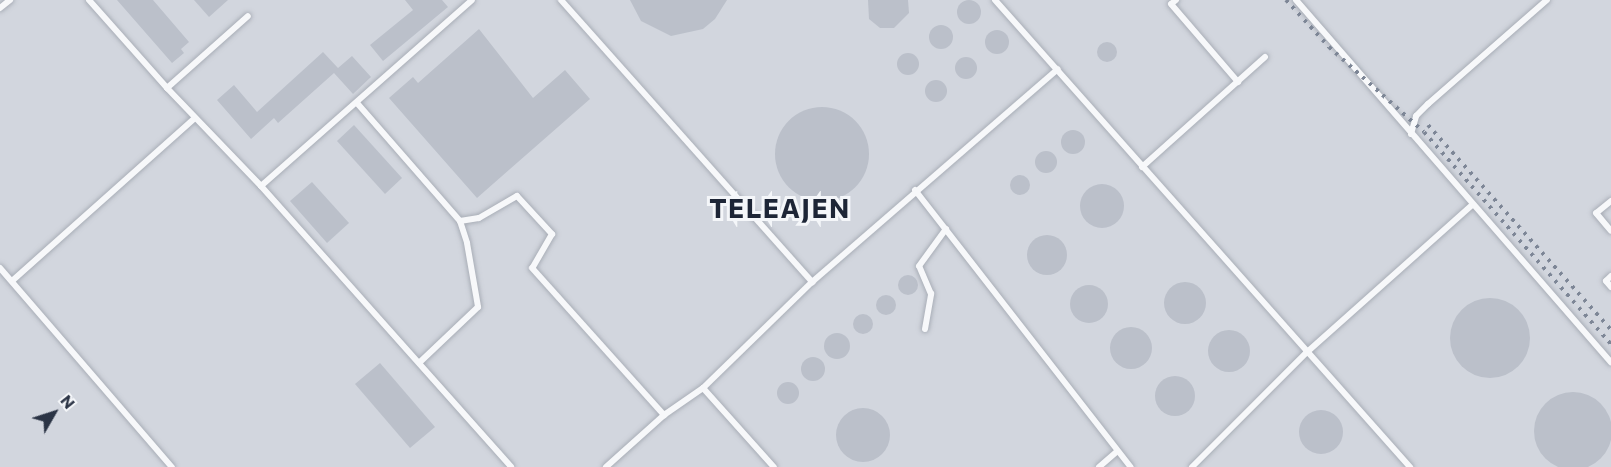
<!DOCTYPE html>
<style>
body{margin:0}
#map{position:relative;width:1611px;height:467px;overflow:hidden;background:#e4e7ec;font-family:Commissioner,sans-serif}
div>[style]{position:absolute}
.built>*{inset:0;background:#d2d6de}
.building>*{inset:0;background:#bbc0ca}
.round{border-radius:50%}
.roads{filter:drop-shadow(0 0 2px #a9aeb7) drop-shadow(0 0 2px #a9aeb7)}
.lane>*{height:6px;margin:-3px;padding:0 3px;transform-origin:3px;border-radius:3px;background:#f7f8fa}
.rail>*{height:4px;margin-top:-2px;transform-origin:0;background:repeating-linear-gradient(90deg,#7d8696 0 3px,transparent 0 9px)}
span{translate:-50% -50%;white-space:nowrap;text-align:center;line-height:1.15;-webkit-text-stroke:6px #f4f6f9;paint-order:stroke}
.district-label{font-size:27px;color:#1d2536;font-weight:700;letter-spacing:1.5px}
.north{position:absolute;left:24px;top:383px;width:60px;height:60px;-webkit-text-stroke:4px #f4f6f9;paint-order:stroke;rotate:51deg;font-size:16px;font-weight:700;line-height:24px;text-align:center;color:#2b3445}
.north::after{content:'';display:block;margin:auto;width:21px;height:27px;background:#2b3445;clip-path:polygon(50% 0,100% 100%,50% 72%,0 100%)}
</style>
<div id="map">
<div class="built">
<i style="clip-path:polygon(0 0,1611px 0,1611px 467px,0 467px)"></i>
</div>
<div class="building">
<i class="round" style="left:957px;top:0;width:24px;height:24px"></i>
<i style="clip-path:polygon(117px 0,153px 0,189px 42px,181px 49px,184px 53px,172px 63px)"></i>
<i style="clip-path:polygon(194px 0,228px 0,209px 17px)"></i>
<i style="clip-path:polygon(405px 0,442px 0,448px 7px,383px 61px,370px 45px,413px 10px)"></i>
<i style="clip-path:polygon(630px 0,727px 0,715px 19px,703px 29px,671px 36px,641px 21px)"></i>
<i style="clip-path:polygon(868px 0,908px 0,909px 13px,894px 28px,880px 28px,869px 19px)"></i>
<i class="round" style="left:929px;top:25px;width:24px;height:24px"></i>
<i style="clip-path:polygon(479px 29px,533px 98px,565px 70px,590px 99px,477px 198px,389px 98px,413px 77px,418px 83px)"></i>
<i class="round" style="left:985px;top:30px;width:24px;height:24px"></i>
<i class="round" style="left:1097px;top:42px;width:20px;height:20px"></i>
<i style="clip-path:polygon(323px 52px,338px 68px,352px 56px,371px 77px,353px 94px,334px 73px,278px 123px,274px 118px,251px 139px,217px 100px,234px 85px,257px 112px)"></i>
<i class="round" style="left:897px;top:53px;width:22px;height:22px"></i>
<i class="round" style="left:955px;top:57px;width:22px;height:22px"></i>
<i class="round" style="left:925px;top:80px;width:22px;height:22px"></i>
<i class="round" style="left:775px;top:107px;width:94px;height:94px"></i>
<i style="clip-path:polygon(354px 125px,402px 178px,385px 194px,337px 141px)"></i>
<i class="round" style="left:1061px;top:130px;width:24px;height:24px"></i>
<i class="round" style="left:1035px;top:151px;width:22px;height:22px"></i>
<i class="round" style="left:1010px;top:175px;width:20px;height:20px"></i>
<i style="clip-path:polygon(312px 182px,349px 223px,327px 243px,290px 201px)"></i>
<i class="round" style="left:1080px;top:184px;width:44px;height:44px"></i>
<i class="round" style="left:1027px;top:235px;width:40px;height:40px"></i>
<i class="round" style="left:898px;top:275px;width:20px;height:20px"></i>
<i class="round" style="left:1164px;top:282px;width:42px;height:42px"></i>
<i class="round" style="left:1070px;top:285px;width:38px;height:38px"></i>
<i class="round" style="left:876px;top:295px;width:20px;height:20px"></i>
<i class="round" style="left:1450px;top:298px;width:80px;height:80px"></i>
<i class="round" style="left:853px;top:314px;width:20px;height:20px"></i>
<i class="round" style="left:1110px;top:327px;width:42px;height:42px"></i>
<i class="round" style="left:1208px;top:330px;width:42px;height:42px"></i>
<i class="round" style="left:824px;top:333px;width:26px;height:26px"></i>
<i class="round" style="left:801px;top:357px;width:24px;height:24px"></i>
<i style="clip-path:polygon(380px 363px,435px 427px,410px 448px,355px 384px)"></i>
<i class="round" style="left:1155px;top:376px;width:40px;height:40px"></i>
<i class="round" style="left:777px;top:382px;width:22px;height:22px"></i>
<i class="round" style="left:1534px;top:392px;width:78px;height:78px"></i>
<i class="round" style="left:836px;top:408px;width:54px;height:54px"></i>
<i class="round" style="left:1299px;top:410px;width:44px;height:44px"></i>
</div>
<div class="roads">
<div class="lane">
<i style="left:89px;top:0;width:118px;rotate:48.4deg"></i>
<i style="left:167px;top:88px;width:136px;rotate:46.2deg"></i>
<i style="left:261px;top:186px;width:376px;rotate:48.3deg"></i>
<i style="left:561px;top:0;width:378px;rotate:48.3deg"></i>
<i style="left:995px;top:0;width:625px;rotate:48.37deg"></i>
<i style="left:1176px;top:0;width:6px;rotate:141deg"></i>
<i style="left:1171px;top:4px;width:103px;rotate:49.3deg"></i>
<i style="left:1296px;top:0;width:480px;rotate:49deg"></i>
<i style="left:0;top:8px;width:13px;rotate:-39deg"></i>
<i style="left:167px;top:88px;width:108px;rotate:-41.6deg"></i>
<i style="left:357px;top:103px;width:157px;rotate:48.9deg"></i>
<i style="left:460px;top:221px;width:23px;rotate:72deg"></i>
<i style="left:467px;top:243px;width:65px;rotate:80.2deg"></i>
<i style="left:478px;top:307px;width:81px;rotate:136.5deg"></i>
<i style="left:1411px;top:134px;width:19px;rotate:-74deg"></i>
<i style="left:1416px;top:116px;width:17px;rotate:-45deg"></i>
<i style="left:1428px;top:104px;width:158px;rotate:-41.2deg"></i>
<i style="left:1142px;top:167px;width:165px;rotate:-41.8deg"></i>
<i style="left:261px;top:186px;width:281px;rotate:-41.4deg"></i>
<i style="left:915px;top:190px;width:351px;rotate:52.1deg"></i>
<i style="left:1611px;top:201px;width:19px;rotate:141deg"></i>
<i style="left:1596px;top:213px;width:23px;rotate:50deg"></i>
<i style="left:460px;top:221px;width:19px;rotate:-9deg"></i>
<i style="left:479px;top:218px;width:44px;rotate:-30.1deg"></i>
<i style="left:517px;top:196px;width:52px;rotate:47.4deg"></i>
<i style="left:552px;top:234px;width:39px;rotate:120deg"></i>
<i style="left:532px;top:268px;width:198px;rotate:48.1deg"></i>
<i style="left:0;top:268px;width:263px;rotate:49.2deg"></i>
<i style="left:1611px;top:276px;width:7px;rotate:135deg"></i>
<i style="left:1606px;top:281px;width:8px;rotate:50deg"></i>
<i style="left:12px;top:281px;width:245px;rotate:-41.7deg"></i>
<i style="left:925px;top:329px;width:36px;rotate:-80deg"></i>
<i style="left:931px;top:294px;width:30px;rotate:-113deg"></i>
<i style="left:919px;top:266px;width:46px;rotate:-53.9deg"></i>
<i style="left:703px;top:388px;width:106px;rotate:48.1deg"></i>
<i style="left:606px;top:467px;width:78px;rotate:-41.9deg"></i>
<i style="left:664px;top:415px;width:47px;rotate:-34.7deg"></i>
<i style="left:703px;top:388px;width:152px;rotate:-44.2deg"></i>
<i style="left:812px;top:282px;width:325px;rotate:-40.9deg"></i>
<i style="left:1099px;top:467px;width:23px;rotate:-41deg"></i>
<i style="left:1192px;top:467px;width:161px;rotate:-45deg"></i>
<i style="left:1306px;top:353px;width:222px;rotate:-41.7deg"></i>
</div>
</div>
<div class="rail">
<i style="left:1286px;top:0;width:64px;rotate:47.5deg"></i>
<i style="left:1329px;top:47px;width:127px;rotate:41.8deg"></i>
<i style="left:1424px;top:132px;width:283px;rotate:48.6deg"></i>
<i style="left:1428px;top:125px;width:275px;rotate:48.2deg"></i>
</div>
<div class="district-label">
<span style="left:780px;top:208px">TELEAJEN</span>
</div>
<div class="north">N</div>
</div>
